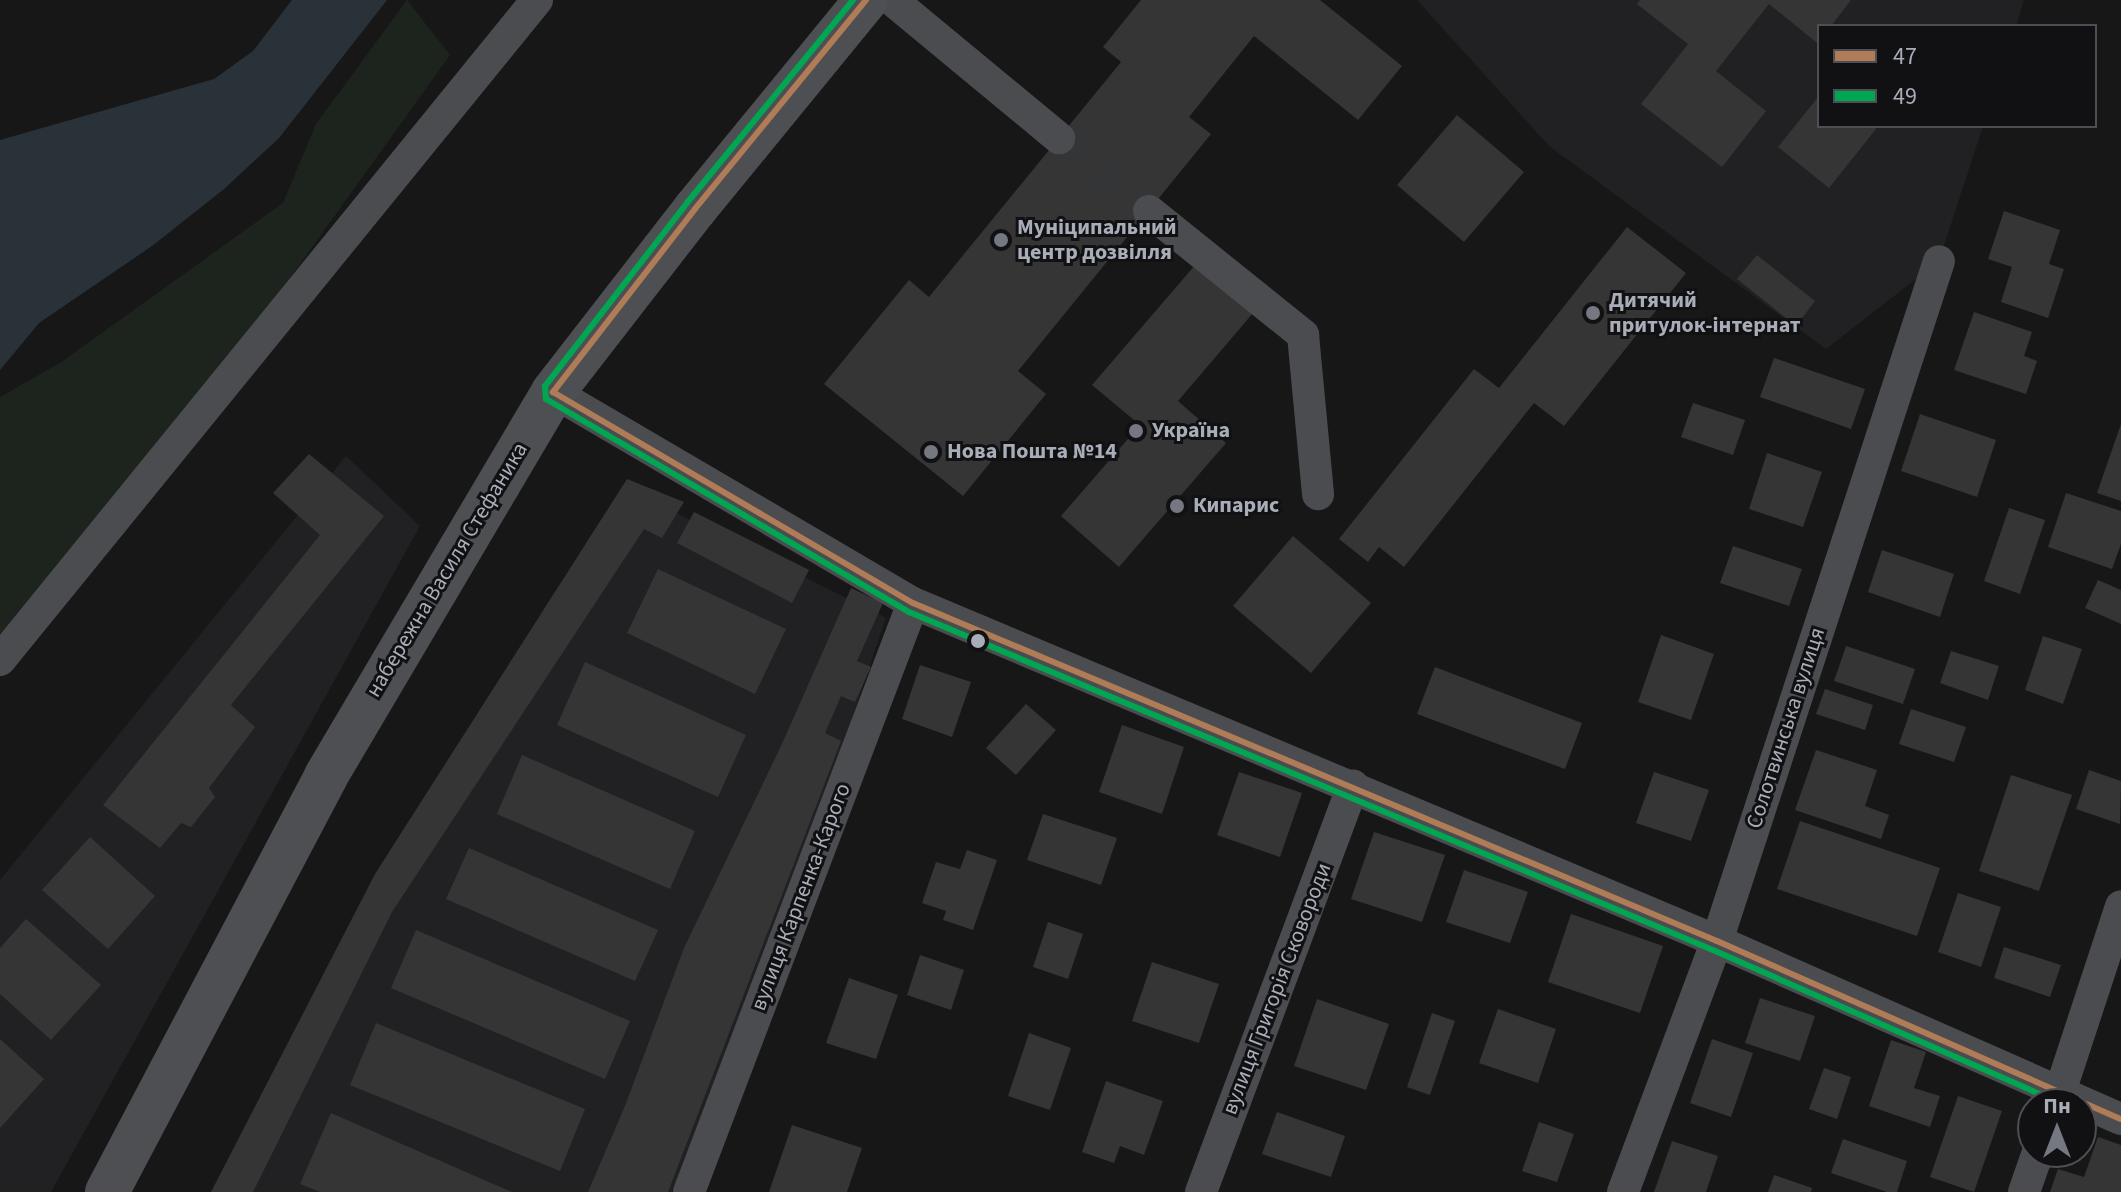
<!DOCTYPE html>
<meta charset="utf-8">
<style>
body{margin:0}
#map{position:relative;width:2121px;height:1192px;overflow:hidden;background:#171717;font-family:"Source Sans 3",sans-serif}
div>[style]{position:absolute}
.built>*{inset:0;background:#212123}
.green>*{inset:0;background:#1d241e}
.water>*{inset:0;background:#2a3239}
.building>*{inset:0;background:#353536}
.street-tunnel>*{height:32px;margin-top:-16px;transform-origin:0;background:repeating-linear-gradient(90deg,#343537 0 32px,transparent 0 48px)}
.street>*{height:32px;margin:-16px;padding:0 16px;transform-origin:16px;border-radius:16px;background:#4b4c50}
.primary>*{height:44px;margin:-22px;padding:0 22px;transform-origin:22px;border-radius:22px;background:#4d4f52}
.bus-1>*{height:6px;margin:-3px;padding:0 3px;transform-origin:3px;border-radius:3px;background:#b07c57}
.bus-2>*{height:6px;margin:-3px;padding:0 3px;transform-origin:3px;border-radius:3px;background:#00a651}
.dots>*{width:22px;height:22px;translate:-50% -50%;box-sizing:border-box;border:4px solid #111113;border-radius:50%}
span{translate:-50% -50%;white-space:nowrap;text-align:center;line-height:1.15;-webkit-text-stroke:6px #111113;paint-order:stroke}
.poi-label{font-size:22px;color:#a8adb8;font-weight:700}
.left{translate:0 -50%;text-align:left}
.street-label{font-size:22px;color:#a8adb8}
.legend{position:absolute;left:1817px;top:24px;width:280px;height:104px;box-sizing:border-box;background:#111113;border:2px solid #4d4f55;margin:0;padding:10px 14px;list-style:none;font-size:24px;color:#a8adb8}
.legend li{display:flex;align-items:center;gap:16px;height:40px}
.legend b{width:40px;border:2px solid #4d4f55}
.north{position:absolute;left:2017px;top:1088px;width:80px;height:80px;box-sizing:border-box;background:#111113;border:2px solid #4d4f55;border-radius:50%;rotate:0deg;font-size:22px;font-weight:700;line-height:32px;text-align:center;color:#a8adb8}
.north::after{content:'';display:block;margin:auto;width:28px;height:36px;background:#757880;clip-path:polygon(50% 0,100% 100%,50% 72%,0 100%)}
</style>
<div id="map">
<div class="built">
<i style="clip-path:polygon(1417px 0,2024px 0,2016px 26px,1819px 26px,1819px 126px,1983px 126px,1939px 261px,1826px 349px,1549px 146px)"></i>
<i style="clip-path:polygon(346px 456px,420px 526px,51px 1192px,0 1192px,0 880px)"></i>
<i style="clip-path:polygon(624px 487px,886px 618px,826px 795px,672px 1192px,212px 1192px)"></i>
</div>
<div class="green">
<i style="clip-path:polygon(407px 0,450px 55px,257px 324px,0 643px,0 397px,60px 363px,283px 203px,316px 124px)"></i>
</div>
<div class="water">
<i style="clip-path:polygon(292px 0,387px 0,279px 138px,224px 189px,152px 246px,39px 323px,0 370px,0 140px,214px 79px,253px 51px)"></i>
</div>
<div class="building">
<i style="clip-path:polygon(1141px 0,1320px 0,1402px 66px,1358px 120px,1254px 36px,1189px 117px,1211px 134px,1018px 371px,1046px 394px,963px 496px,824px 384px,909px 280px,929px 297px,1121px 62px,1103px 47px)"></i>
<i style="clip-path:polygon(1640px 0,1851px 0,1831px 26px,1819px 26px,1817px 43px,1769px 4px,1716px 71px,1766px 111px,1722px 167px,1641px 104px,1688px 44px,1637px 4px)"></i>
<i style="clip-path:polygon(1819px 96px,1819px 126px,1872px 126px,1876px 129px,1829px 188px,1778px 147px)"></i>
<i style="clip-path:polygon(1457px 115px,1524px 172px,1464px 242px,1397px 185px)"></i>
<i style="clip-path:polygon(2004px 211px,2060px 230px,2049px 264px,2064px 269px,2048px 318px,2001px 302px,2012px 267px,1988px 259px)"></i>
<i style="clip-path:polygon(1627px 227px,1686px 273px,1564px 426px,1534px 403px,1404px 567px,1379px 547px,1368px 562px,1339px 539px,1474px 369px,1499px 388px)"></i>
<i style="clip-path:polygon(1757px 255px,1815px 301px,1796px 326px,1737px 279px)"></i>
<i style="clip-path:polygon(1202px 257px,1259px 306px,1178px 401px,1226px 443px,1119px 567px,1061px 516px,1140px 425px,1092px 385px)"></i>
<i style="clip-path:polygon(1974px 312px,2032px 332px,2024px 356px,2037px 361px,2026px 394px,1954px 370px)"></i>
<i style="clip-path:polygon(1774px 358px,1865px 389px,1851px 429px,1760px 397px)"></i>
<i style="clip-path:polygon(1693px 403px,1745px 420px,1733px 455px,1681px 437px)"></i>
<i style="clip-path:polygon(1920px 414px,1996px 440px,1977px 497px,1901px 471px)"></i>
<i style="clip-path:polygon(2121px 424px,2121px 501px,2097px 493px)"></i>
<i style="clip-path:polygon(1767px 453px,1822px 472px,1803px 527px,1749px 509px)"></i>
<i style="clip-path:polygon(309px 454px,384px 516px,231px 705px,255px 727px,209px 788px,215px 797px,191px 827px,181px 823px,160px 848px,103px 805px,320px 535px,273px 493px)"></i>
<i style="clip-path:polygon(627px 479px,684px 502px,662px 538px,644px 529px,392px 912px,253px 1192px,211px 1192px,375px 874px)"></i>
<i style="clip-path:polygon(2066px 493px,2121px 511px,2121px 544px,2112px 569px,2048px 547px)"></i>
<i style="clip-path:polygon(2009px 508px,2045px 520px,2020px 594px,1984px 581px)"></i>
<i style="clip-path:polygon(694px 512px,809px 570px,792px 603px,677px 543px)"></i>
<i style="clip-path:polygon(1293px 536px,1371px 603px,1311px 673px,1233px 606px)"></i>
<i style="clip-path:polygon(1733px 546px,1802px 569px,1789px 606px,1720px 583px)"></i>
<i style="clip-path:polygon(1882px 550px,1954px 574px,1940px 617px,1868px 592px)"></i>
<i style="clip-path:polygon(658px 569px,786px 629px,755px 694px,627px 633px)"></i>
<i style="clip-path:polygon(2098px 580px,2121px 590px,2121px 624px,2085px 608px)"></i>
<i style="clip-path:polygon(851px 588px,883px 603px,857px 661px,871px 667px,855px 702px,841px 696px,825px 733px,841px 741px,668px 1192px,588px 1192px,625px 1106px,684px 948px,781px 746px)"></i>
<i style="clip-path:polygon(1661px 635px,1714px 654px,1691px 720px,1638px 702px)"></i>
<i style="clip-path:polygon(2043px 636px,2082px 649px,2063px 704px,2025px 690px)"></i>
<i style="clip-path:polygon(1846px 646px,1915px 669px,1903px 704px,1834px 681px)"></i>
<i style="clip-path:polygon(1951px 651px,1999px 666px,1988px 700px,1940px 683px)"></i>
<i style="clip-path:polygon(585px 662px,746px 735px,718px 797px,557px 725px)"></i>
<i style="clip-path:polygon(920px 665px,971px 682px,952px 737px,902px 719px)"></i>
<i style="clip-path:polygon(1435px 667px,1582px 723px,1565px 769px,1417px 714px)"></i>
<i style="clip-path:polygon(1825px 689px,1873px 705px,1865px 730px,1816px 714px)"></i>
<i style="clip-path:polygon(1026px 704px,1056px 730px,1016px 775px,986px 748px)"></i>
<i style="clip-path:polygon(1911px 709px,1966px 727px,1954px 762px,1899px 744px)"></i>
<i style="clip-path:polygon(1122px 725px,1184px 747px,1162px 814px,1099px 792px)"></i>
<i style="clip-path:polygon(1816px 750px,1877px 770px,1865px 806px,1889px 815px,1881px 839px,1795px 810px)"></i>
<i style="clip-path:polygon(522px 755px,695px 831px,670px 889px,497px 814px)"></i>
<i style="clip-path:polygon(2089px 770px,2121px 781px,2120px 824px,2076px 809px)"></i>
<i style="clip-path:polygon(1239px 772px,1302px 793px,1280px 857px,1217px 835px)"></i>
<i style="clip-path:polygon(1654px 772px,1709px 790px,1691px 841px,1636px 823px)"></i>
<i style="clip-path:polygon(2011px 775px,2072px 795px,2039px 891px,1979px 871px)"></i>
<i style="clip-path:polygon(1043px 814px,1117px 838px,1101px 885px,1027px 860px)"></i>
<i style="clip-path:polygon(1800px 821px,1940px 868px,1917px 936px,1777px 889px)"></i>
<i style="clip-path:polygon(1374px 832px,1445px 855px,1422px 922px,1351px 899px)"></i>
<i style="clip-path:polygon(90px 837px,155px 896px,108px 949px,42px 890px)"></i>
<i style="clip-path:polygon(469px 848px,658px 930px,635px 981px,446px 899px)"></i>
<i style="clip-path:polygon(967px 850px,997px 860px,973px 930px,943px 920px,946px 911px,922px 903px,936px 862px,960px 869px)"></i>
<i style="clip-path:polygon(1464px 870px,1528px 892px,1510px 943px,1446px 922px)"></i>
<i style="clip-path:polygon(1958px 893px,2001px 907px,1981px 967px,1938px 952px)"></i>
<i style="clip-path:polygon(1571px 914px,1663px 946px,1640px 1013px,1548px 982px)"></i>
<i style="clip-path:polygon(26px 919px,101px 985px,51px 1040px,0 994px,0 948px)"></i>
<i style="clip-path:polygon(1048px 922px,1083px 934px,1068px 979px,1033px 967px)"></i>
<i style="clip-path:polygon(416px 930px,630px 1021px,605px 1079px,391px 988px)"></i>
<i style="clip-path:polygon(2004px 947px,2061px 965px,2050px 997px,1994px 978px)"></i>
<i style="clip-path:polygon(920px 955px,964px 970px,951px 1010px,907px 995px)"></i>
<i style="clip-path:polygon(1152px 962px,1219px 984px,1199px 1043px,1132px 1021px)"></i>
<i style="clip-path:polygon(849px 978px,898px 995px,876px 1059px,826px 1043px)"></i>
<i style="clip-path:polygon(1760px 998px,1815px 1016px,1800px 1061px,1745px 1043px)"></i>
<i style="clip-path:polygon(1317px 999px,1389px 1024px,1366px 1090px,1294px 1066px)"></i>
<i style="clip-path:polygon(1498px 1009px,1556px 1029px,1538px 1083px,1479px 1063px)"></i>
<i style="clip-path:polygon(1432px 1013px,1455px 1021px,1430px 1095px,1407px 1087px)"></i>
<i style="clip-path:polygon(376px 1023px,585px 1109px,560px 1171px,350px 1085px)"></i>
<i style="clip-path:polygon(1029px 1033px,1071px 1048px,1050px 1110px,1008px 1096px)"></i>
<i style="clip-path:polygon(0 1039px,44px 1079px,0 1128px)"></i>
<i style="clip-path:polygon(1712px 1039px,1753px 1053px,1731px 1117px,1690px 1103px)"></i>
<i style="clip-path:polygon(1891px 1040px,1926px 1052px,1914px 1088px,1940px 1096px,1930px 1127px,1869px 1106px)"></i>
<i style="clip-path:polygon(1824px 1068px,1851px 1077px,1837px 1119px,1809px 1109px)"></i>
<i style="clip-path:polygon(1106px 1081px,1163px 1101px,1144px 1155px,1120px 1146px,1114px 1163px,1082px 1152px)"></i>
<i style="clip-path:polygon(1958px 1096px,2002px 1111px,1974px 1192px,1930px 1177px)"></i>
<i style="clip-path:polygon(1277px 1112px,1345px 1136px,1331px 1177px,1262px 1154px)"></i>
<i style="clip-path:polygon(331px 1113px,512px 1192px,320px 1192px,300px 1184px)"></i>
<i style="clip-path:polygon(1539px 1122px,1574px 1134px,1557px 1182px,1522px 1171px)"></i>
<i style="clip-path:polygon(792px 1125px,862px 1148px,847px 1192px,769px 1192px)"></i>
<i style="clip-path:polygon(2098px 1137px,2121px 1145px,2121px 1192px,2050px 1192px,2058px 1169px,2084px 1177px)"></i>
<i style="clip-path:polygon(1843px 1139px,1907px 1161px,1897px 1192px,1887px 1192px,1831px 1173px)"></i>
<i style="clip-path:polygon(1672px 1141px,1718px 1156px,1706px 1192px,1654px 1192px)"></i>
<i style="clip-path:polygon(1774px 1175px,1812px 1188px,1811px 1192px,1768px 1192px)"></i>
</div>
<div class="street-tunnel">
<i style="left:1059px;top:138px;width:116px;rotate:39deg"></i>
</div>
<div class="street">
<i style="left:892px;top:0;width:217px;rotate:39.6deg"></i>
<i style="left:1149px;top:211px;width:198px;rotate:38.8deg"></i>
<i style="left:1303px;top:335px;width:160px;rotate:84.6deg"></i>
<i style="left:553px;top:392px;width:417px;rotate:30.4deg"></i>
<i style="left:913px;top:603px;width:872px;rotate:22.8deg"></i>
<i style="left:1717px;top:941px;width:441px;rotate:23.8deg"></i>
<i style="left:0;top:660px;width:851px;rotate:-50.87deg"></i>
<i style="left:2056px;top:1104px;width:208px;rotate:-71.8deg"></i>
<i style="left:689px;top:1192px;width:630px;rotate:-69.18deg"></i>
<i style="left:1201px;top:1192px;width:434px;rotate:-69.5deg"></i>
<i style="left:1623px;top:1192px;width:268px;rotate:-69.5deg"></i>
<i style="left:1717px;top:941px;width:715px;rotate:-71.92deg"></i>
<i style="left:2024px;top:1192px;width:42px;rotate:-70.7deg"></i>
</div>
<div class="primary">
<i style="left:107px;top:1192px;width:470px;rotate:-62.2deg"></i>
<i style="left:326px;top:776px;width:446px;rotate:-59.4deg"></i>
<i style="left:553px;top:392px;width:232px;rotate:-52.2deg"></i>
<i style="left:695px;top:209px;width:270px;rotate:-50.7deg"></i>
</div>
<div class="bus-1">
<i style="left:866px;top:0;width:270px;rotate:129.3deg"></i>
<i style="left:695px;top:209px;width:232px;rotate:127.8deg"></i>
<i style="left:553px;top:392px;width:417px;rotate:30.4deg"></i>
<i style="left:913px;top:603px;width:872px;rotate:22.8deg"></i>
<i style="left:1717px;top:941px;width:441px;rotate:23.8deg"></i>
</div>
<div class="bus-2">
<i style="left:853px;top:0;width:262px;rotate:129.3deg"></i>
<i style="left:687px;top:203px;width:232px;rotate:127.8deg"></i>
<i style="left:545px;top:386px;width:13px;rotate:86deg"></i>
<i style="left:546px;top:399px;width:421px;rotate:30.4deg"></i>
<i style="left:909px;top:612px;width:872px;rotate:22.8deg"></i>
<i style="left:1713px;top:950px;width:381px;rotate:23.8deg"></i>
</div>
<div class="dots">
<i style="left:1001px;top:240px;background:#757880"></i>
<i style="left:1593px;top:313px;background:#757880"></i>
<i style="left:1136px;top:431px;background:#757880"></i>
<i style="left:931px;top:452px;background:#757880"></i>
<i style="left:1177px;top:506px;background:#757880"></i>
<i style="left:978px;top:641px;background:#a8adb8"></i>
</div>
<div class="poi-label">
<span class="left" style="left:1017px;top:240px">Муніципальний<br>центр дозвілля</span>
<span class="left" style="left:1609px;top:313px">Дитячий<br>притулок-інтернат</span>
<span class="left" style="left:1152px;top:431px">Україна</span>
<span class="left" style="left:947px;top:452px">Нова Пошта №14</span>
<span class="left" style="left:1193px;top:506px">Кипарис</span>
</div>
<div class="street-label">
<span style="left:447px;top:570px;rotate:-59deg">набережна Василя Стефаника</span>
<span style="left:1786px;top:728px;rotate:-72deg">Солотвинська вулиця</span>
<span style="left:801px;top:897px;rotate:-69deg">вулиця Карпенка-Карого</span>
<span style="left:1277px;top:989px;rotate:-69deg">вулиця Григорія Сковороди</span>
</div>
<ul class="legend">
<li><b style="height:10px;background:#b07c57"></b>47</li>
<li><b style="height:10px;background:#00a651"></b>49</li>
</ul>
<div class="north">Пн</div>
</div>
